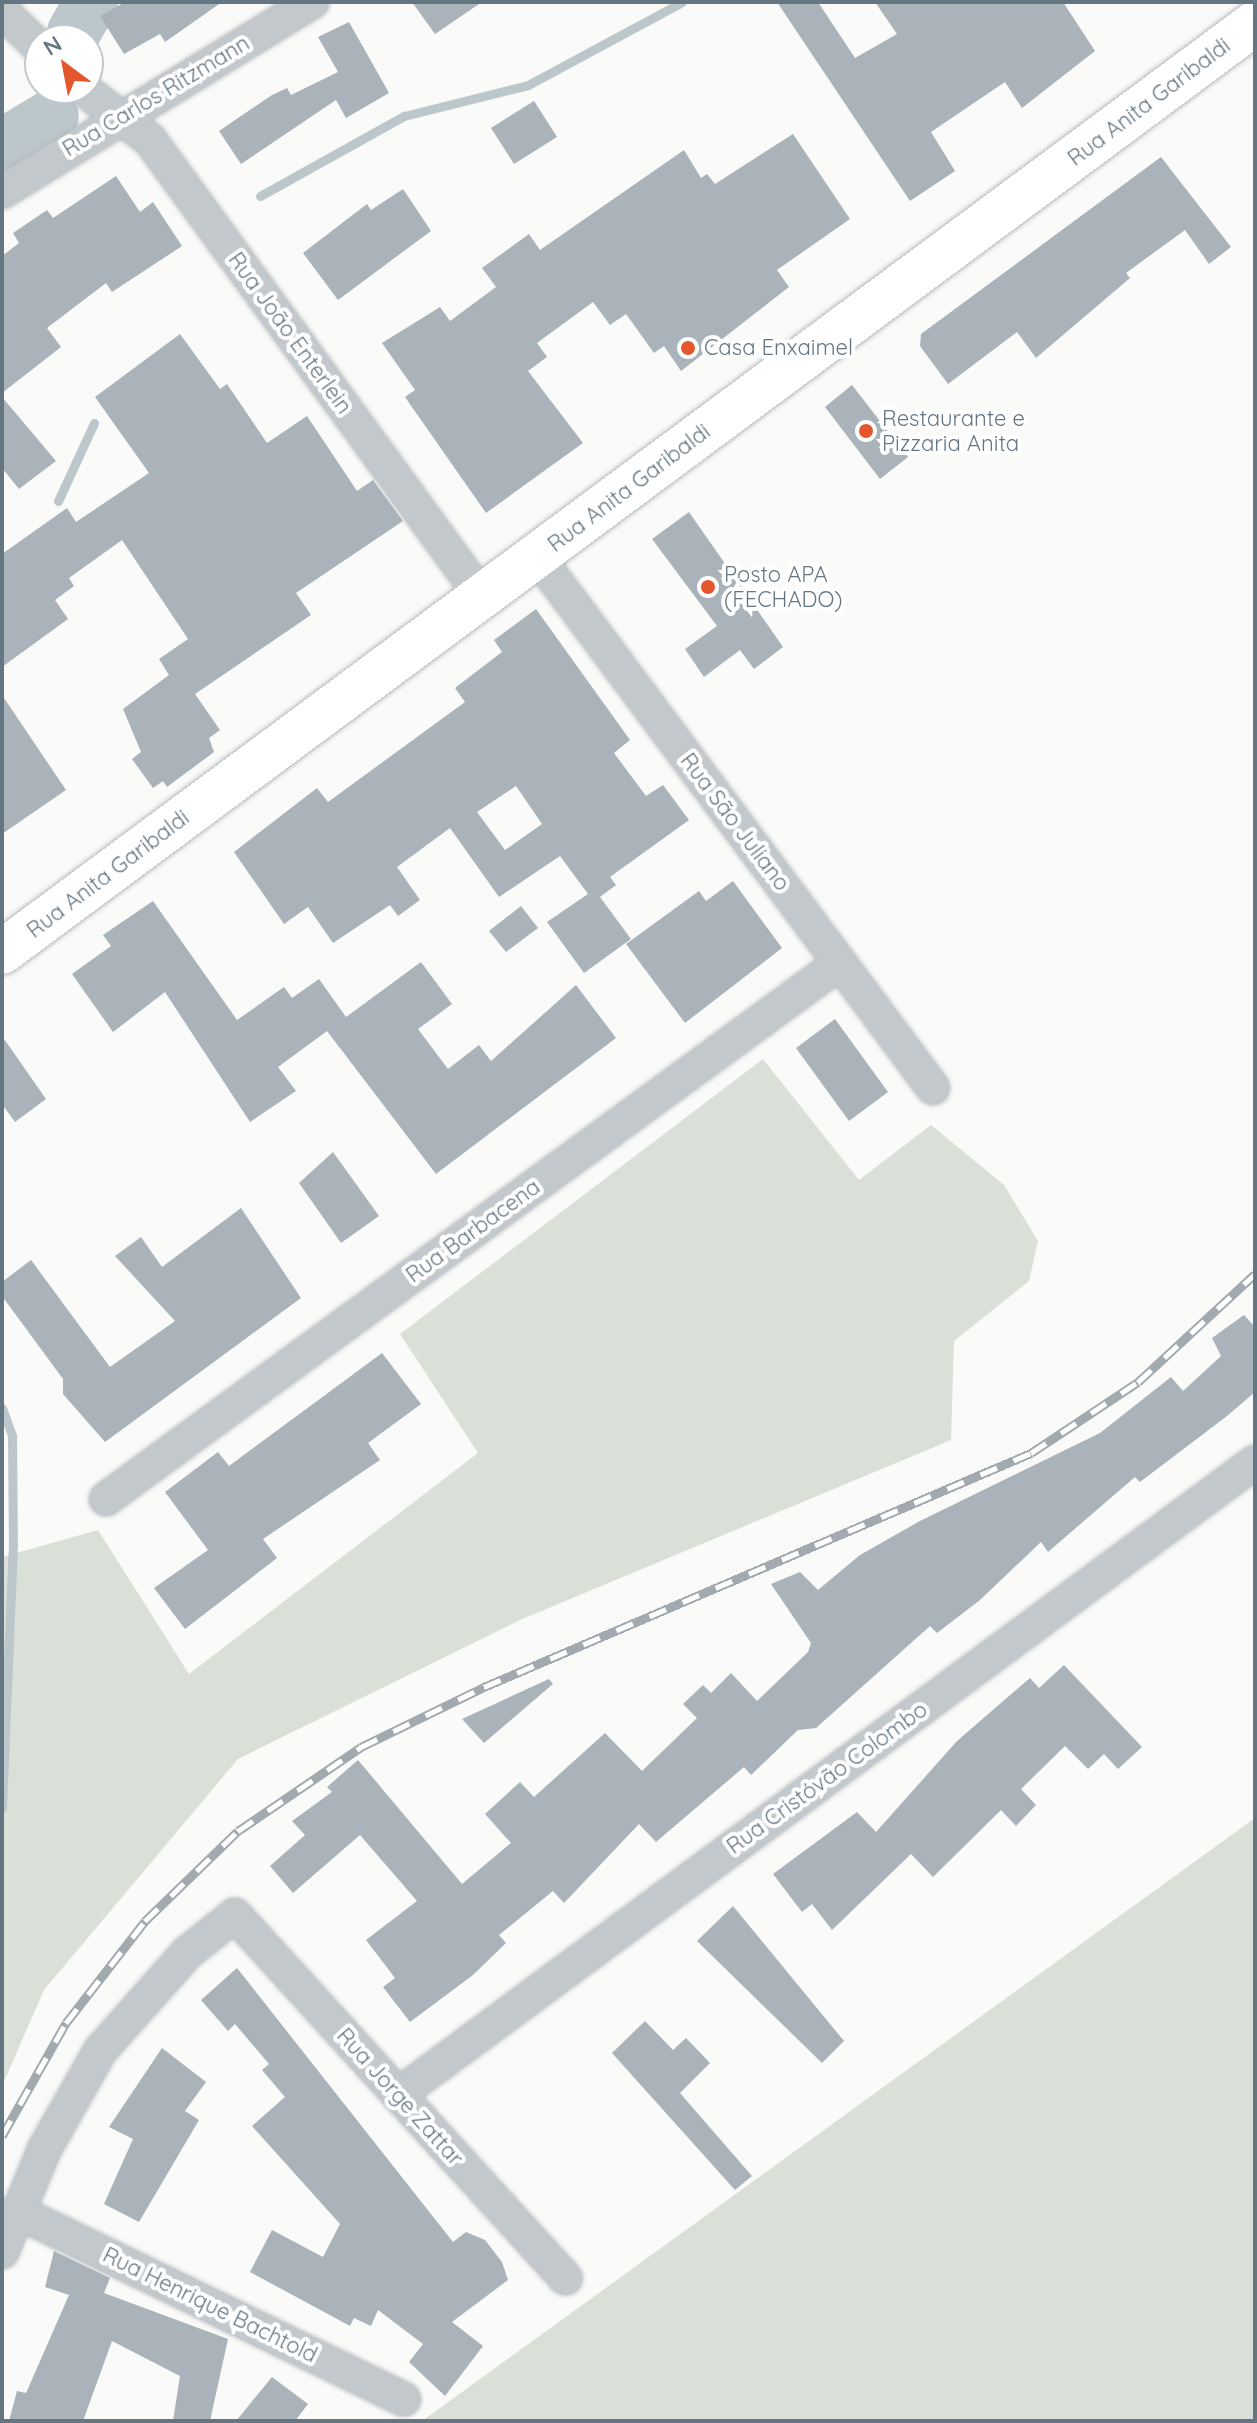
<!DOCTYPE html>
<meta charset="utf-8">
<style>
body{margin:0}
#map{position:relative;width:1257px;height:2423px;overflow:hidden;background:#fafaf8;font-family:Quicksand,sans-serif}
div>[style]{position:absolute}
.green>*{inset:0;background:#dadfd7}
.stream>*{height:9px;margin:-4.5px;padding:0 4.5px;transform-origin:4.5px;border-radius:4.5px;background:#bbc7cb}
.river>*{height:54px;margin:-27px;padding:0 27px;transform-origin:27px;border-radius:27px;background:#bbc7cb}
.building>*{inset:0;background:#aab3b9}
.roads{filter:drop-shadow(0 0 2px #b5babe) drop-shadow(0 0 2px #b5babe)}
.street>*{height:32px;margin:-16px;padding:0 16px;transform-origin:16px;border-radius:16px;background:#c3c8cc}
.primary>*{height:44px;margin:-22px;padding:0 22px;transform-origin:22px;border-radius:22px;background:#fff}
.rail>*{height:9px;margin-top:-4.5px;transform-origin:0;background:repeating-linear-gradient(90deg,#fff 0 18px,#a2aab0 0 36px);box-sizing:border-box;border-block:2px solid #a2aab0}
.dots>*{width:22px;height:22px;translate:-50% -50%;box-sizing:border-box;border:4px solid #fff;border-radius:50%}
span{translate:-50% -50%;white-space:nowrap;text-align:center;line-height:1.15;-webkit-text-stroke:8px #fff;paint-order:stroke}
.street-label{font-size:22px;color:#657683}
.poi-label{font-size:22px;color:#657683}
.left{translate:0 -50%;text-align:left}
.frame{position:absolute;inset:0;border:4px solid #657683;pointer-events:none}
.north{position:absolute;left:24px;top:24px;width:80px;height:80px;box-sizing:border-box;background:#fff;border:2px solid #c1c8cd;border-radius:50%;rotate:328deg;font-size:22px;font-weight:700;line-height:32px;text-align:center;color:#657683}
.north::after{content:'';display:block;margin:auto;width:28px;height:36px;background:#e4572e;clip-path:polygon(50% 0,100% 100%,50% 72%,0 100%)}
</style>
<div id="map">
<div class="green">
<i style="clip-path:polygon(763px 1059px,859px 1180px,931px 1125px,1004px 1185px,1038px 1241px,1029px 1281px,954px 1341px,951px 1440px,520px 1620px,238px 1759px,44px 1990px,2px 2086px,2px 1557px,98px 1530px,189px 1674px,478px 1453px,400px 1334px)"></i>
<i style="clip-path:polygon(1255px 1818px,1255px 2421px,422px 2421px)"></i>
</div>
<div class="stream">
<i style="left:260px;top:196px;width:165px;rotate:-29.1deg"></i>
<i style="left:404px;top:116px;width:128px;rotate:-14deg"></i>
<i style="left:528px;top:85px;width:175px;rotate:-28.3deg"></i>
<i style="left:58px;top:501px;width:86px;rotate:-65.2deg"></i>
<i style="left:2px;top:1408px;width:30px;rotate:70deg"></i>
<i style="left:12px;top:1436px;width:108px;rotate:89.5deg"></i>
<i style="left:13px;top:1544px;width:264px;rotate:92.4deg"></i>
</div>
<div class="river">
<i style="left:74px;top:32px;width:34px;rotate:-60deg"></i>
<i style="left:2px;top:146px;width:58px;rotate:-31deg"></i>
</div>
<div class="building">
<i style="clip-path:polygon(125px 2px,222px 2px,165px 42px,160px 34px,124px 54px,100px 16px)"></i>
<i style="clip-path:polygon(412px 2px,482px 2px,435px 34px)"></i>
<i style="clip-path:polygon(777px 2px,818px 2px,855px 58px,897px 34px,875px 2px,1063px 2px,1095px 51px,1022px 108px,1005px 82px,931px 132px,955px 171px,910px 201px)"></i>
<i style="clip-path:polygon(349px 22px,389px 93px,346px 118px,336px 100px,241px 164px,219px 131px,272px 95px,287px 88px,291px 95px,338px 72px,318px 37px)"></i>
<i style="clip-path:polygon(534px 101px,557px 137px,514px 164px,491px 128px)"></i>
<i style="clip-path:polygon(793px 134px,850px 219px,777px 270px,789px 287px,681px 371px,664px 346px,654px 353px,626px 314px,610px 325px,593px 302px,537px 343px,547px 357px,528px 371px,583px 443px,486px 513px,405px 397px,415px 390px,382px 343px,440px 307px,450px 321px,496px 287px,482px 268px,529px 234px,540px 250px,684px 150px,701px 178px,707px 174px,715px 184px)"></i>
<i style="clip-path:polygon(1161px 157px,1231px 247px,1209px 264px,1185px 230px,1126px 273px,1130px 278px,1036px 358px,1017px 332px,948px 384px,920px 346px,921px 334px)"></i>
<i style="clip-path:polygon(116px 176px,140px 212px,153px 202px,182px 246px,112px 292px,106px 283px,47px 328px,61px 347px,2px 393px,2px 256px,19px 243px,13px 233px,47px 210px,53px 218px)"></i>
<i style="clip-path:polygon(403px 189px,431px 231px,338px 300px,303px 253px,367px 204px,371px 210px)"></i>
<i style="clip-path:polygon(180px 334px,220px 389px,227px 384px,267px 443px,307px 416px,357px 491px,373px 480px,403px 521px,296px 593px,311px 615px,195px 694px,220px 730px,209px 738px,214px 752px,167px 787px,163px 781px,153px 788px,132px 759px,141px 752px,123px 709px,169px 675px,159px 659px,188px 639px,122px 540px,69px 578px,74px 586px,55px 600px,68px 619px,2px 667px,2px 554px,67px 508px,76px 522px,149px 473px,95px 397px)"></i>
<i style="clip-path:polygon(852px 385px,908px 457px,880px 479px,825px 407px)"></i>
<i style="clip-path:polygon(2px 397px,56px 461px,19px 489px,2px 468px)"></i>
<i style="clip-path:polygon(689px 512px,783px 647px,754px 669px,740px 650px,704px 677px,685px 649px,717px 626px,652px 539px)"></i>
<i style="clip-path:polygon(evenodd,536px 609px,630px 740px,614px 753px,646px 796px,663px 785px,689px 820px,610px 877px,616px 885px,600px 897px,631px 939px,584px 973px,547px 922px,588px 894px,560px 856px,499px 897px,450px 828px,397px 867px,420px 900px,398px 916px,390px 905px,333px 943px,308px 907px,284px 924px,234px 852px,317px 788px,328px 802px,465px 702px,455px 688px,502px 652px,494px 640px,536px 609px,516px 786px,542px 824px,505px 850px,477px 812px,516px 786px)"></i>
<i style="clip-path:polygon(2px 695px,66px 790px,2px 834px)"></i>
<i style="clip-path:polygon(733px 881px,782px 948px,685px 1023px,626px 944px,699px 891px,706px 901px)"></i>
<i style="clip-path:polygon(153px 901px,237px 1020px,284px 987px,292px 998px,319px 979px,346px 1017px,421px 962px,452px 1004px,418px 1029px,448px 1069px,479px 1045px,491px 1061px,576px 985px,616px 1038px,436px 1174px,327px 1031px,278px 1067px,296px 1091px,250px 1122px,165px 992px,113px 1032px,72px 974px,111px 946px,103px 935px)"></i>
<i style="clip-path:polygon(521px 906px,538px 928px,506px 952px,489px 931px)"></i>
<i style="clip-path:polygon(835px 1019px,888px 1092px,849px 1121px,796px 1048px)"></i>
<i style="clip-path:polygon(2px 1036px,46px 1099px,15px 1122px,2px 1104px)"></i>
<i style="clip-path:polygon(333px 1152px,379px 1216px,341px 1243px,299px 1183px)"></i>
<i style="clip-path:polygon(241px 1208px,301px 1298px,105px 1442px,63px 1394px,63px 1379px,2px 1296px,2px 1282px,31px 1260px,110px 1367px,175px 1321px,115px 1256px,141px 1237px,162px 1267px)"></i>
<i style="clip-path:polygon(1244px 1315px,1255px 1327px,1255px 1392px,1227px 1416px,1140px 1482px,1135px 1477px,1048px 1552px,1041px 1542px,980px 1600px,937px 1633px,930px 1626px,816px 1728px,798px 1730px,751px 1775px,744px 1767px,656px 1842px,639px 1824px,564px 1903px,553px 1891px,499px 1935px,506px 1943px,473px 1975px,410px 2022px,383px 1987px,395px 1978px,366px 1940px,417px 1901px,360px 1835px,293px 1893px,270px 1866px,305px 1835px,292px 1821px,332px 1792px,327px 1787px,358px 1760px,462px 1884px,511px 1843px,485px 1814px,520px 1782px,534px 1797px,605px 1733px,642px 1771px,697px 1718px,683px 1704px,703px 1685px,711px 1693px,731px 1673px,757px 1701px,808px 1652px,811px 1643px,771px 1584px,800px 1572px,818px 1590px,860px 1555px,920px 1521px,1100px 1433px,1171px 1377px,1183px 1391px,1221px 1356px,1212px 1338px)"></i>
<i style="clip-path:polygon(382px 1353px,421px 1404px,368px 1443px,380px 1460px,263px 1539px,277px 1558px,185px 1629px,154px 1588px,208px 1550px,165px 1492px,218px 1452px,229px 1466px)"></i>
<i style="clip-path:polygon(1064px 1665px,1142px 1747px,1118px 1769px,1104px 1754px,1088px 1769px,1065px 1746px,1021px 1789px,1036px 1805px,1016px 1826px,1001px 1810px,933px 1877px,911px 1854px,832px 1930px,812px 1904px,802px 1912px,773px 1874px,857px 1812px,876px 1832px,957px 1741px,1030px 1678px,1039px 1688px)"></i>
<i style="clip-path:polygon(549px 1679px,553px 1684px,484px 1743px,462px 1719px)"></i>
<i style="clip-path:polygon(733px 1906px,844px 2041px,822px 2063px,697px 1941px)"></i>
<i style="clip-path:polygon(237px 1968px,453px 2242px,466px 2232px,485px 2240px,502px 2262px,508px 2280px,452px 2322px,483px 2346px,445px 2396px,409px 2362px,423px 2344px,378px 2310px,371px 2326px,354px 2318px,350px 2326px,250px 2272px,272px 2230px,323px 2257px,340px 2224px,252px 2126px,285px 2097px,262px 2070px,269px 2064px,235px 2024px,228px 2031px,201px 2000px)"></i>
<i style="clip-path:polygon(645px 2021px,673px 2050px,686px 2038px,710px 2063px,680px 2093px,752px 2176px,735px 2190px,612px 2053px)"></i>
<i style="clip-path:polygon(162px 2048px,206px 2082px,185px 2111px,199px 2120px,139px 2222px,104px 2204px,133px 2139px,109px 2127px)"></i>
<i style="clip-path:polygon(54px 2251px,110px 2278px,104px 2293px,228px 2339px,210px 2421px,173px 2421px,180px 2376px,112px 2341px,83px 2421px,9px 2421px,17px 2391px,26px 2393px,69px 2295px,45px 2287px)"></i>
<i style="clip-path:polygon(272px 2377px,308px 2404px,295px 2421px,236px 2421px)"></i>
</div>
<div class="roads">
<div class="street">
<i style="left:2px;top:11px;width:53px;rotate:44.2deg"></i>
<i style="left:82px;top:88px;width:86px;rotate:37.4deg"></i>
<i style="left:150px;top:140px;width:565px;rotate:54deg"></i>
<i style="left:2px;top:192px;width:364px;rotate:-31.5deg"></i>
<i style="left:537px;top:556px;width:663px;rotate:53.34deg"></i>
<i style="left:106px;top:1499px;width:909px;rotate:-36.14deg"></i>
<i style="left:398px;top:2095px;width:1065px;rotate:-36.45deg"></i>
<i style="left:16px;top:2211px;width:431px;rotate:25.9deg"></i>
<i style="left:2px;top:2252px;width:110px;rotate:-67.6deg"></i>
<i style="left:44px;top:2150px;width:114px;rotate:-60.5deg"></i>
<i style="left:100px;top:2051px;width:131px;rotate:-48.4deg"></i>
<i style="left:187px;top:1953px;width:61px;rotate:-38.4deg"></i>
<i style="left:235px;top:1915px;width:491px;rotate:47.7deg"></i>
</div>
<div class="primary">
<i style="left:2px;top:952px;width:1560px;rotate:-36.55deg"></i>
</div>
</div>
<div class="rail">
<i style="left:2px;top:2136px;width:130px;rotate:-60.5deg"></i>
<i style="left:66px;top:2023px;width:129px;rotate:-52.2deg"></i>
<i style="left:145px;top:1921px;width:129px;rotate:-44.1deg"></i>
<i style="left:238px;top:1831px;width:149px;rotate:-34.3deg"></i>
<i style="left:361px;top:1747px;width:137px;rotate:-26deg"></i>
<i style="left:484px;top:1687px;width:595px;rotate:-23.16deg"></i>
<i style="left:1031px;top:1453px;width:128px;rotate:-33.6deg"></i>
<i style="left:1138px;top:1382px;width:159px;rotate:-42.7deg"></i>
</div>
<div class="dots">
<i style="left:688px;top:348px;background:#e4572e"></i>
<i style="left:866px;top:431px;background:#e4572e"></i>
<i style="left:708px;top:587px;background:#e4572e"></i>
</div>
<div class="street-label">
<span style="left:156px;top:96px;rotate:-31deg">Rua Carlos Ritzmann</span>
<span style="left:1149px;top:102px;rotate:-37deg">Rua Anita Garibaldi</span>
<span style="left:290px;top:333px;rotate:54deg">Rua João Enterlein</span>
<span style="left:629px;top:488px;rotate:-37deg">Rua Anita Garibaldi</span>
<span style="left:735px;top:822px;rotate:53deg">Rua São Juliano</span>
<span style="left:108px;top:874px;rotate:-37deg">Rua Anita Garibaldi</span>
<span style="left:473px;top:1231px;rotate:-36deg">Rua Barbacena</span>
<span style="left:827px;top:1778px;rotate:-36deg">Rua Cristóvão Colombo</span>
<span style="left:400px;top:2097px;rotate:48deg">Rua Jorge Zattar</span>
<span style="left:210px;top:2305px;rotate:26deg">Rua Henrique Bachtold</span>
</div>
<div class="poi-label">
<span class="left" style="left:704px;top:348px">Casa Enxaimel</span>
<span class="left" style="left:882px;top:431px">Restaurante e<br>Pizzaria Anita</span>
<span class="left" style="left:724px;top:587px">Posto APA<br>(FECHADO)</span>
</div>
<div class="frame"></div>
<div class="north">N</div>
</div>
